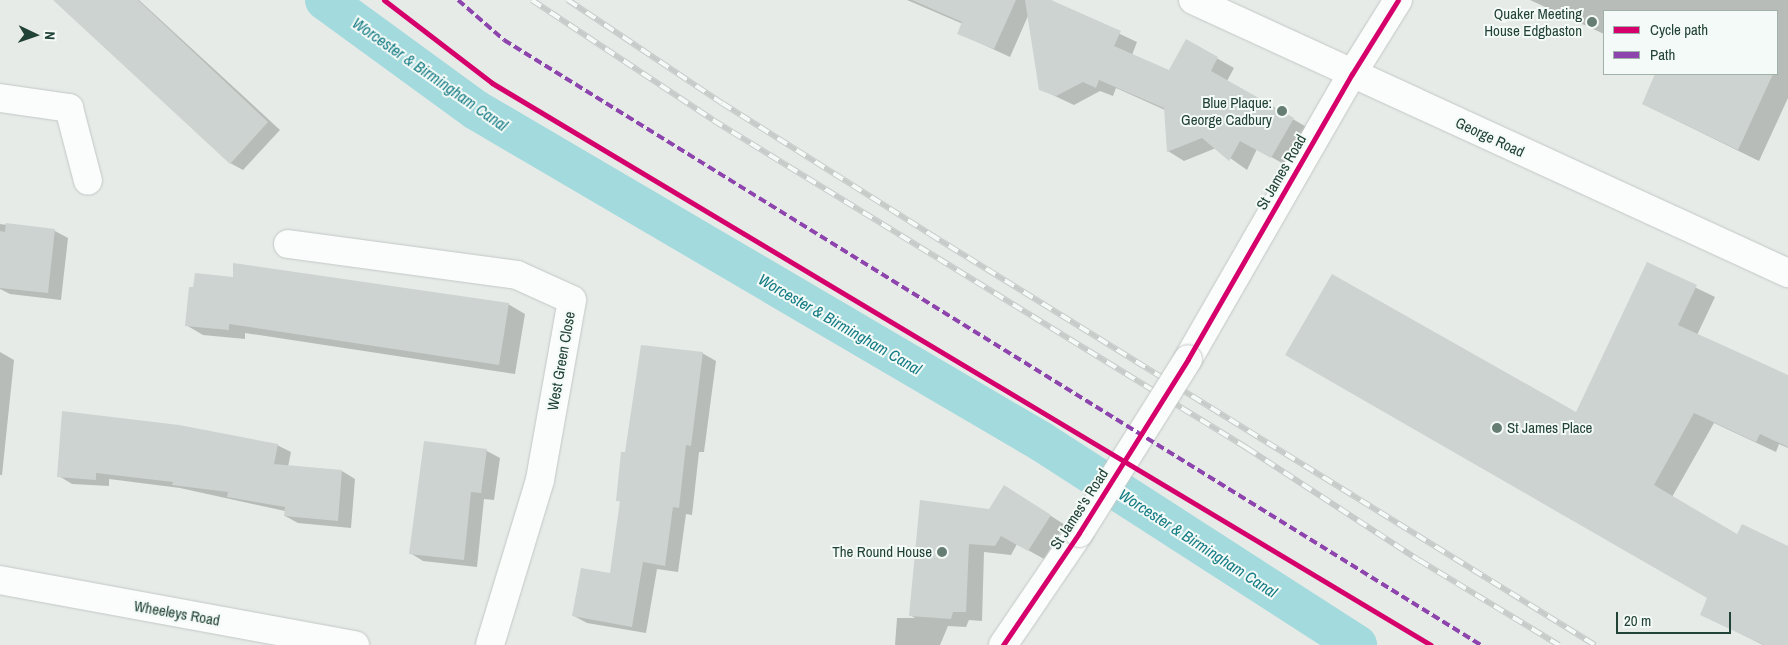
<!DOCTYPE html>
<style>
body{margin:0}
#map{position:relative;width:1788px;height:645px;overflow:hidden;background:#e6ebe8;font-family:"Archivo Narrow",sans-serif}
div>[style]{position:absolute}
.shadow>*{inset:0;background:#0003}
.canal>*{height:40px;margin:-20px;padding:0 20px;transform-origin:20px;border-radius:20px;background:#a3dadd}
.building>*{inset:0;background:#ccd3d0}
.roads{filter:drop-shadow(0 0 1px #c3c8c5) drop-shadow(0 0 1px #c3c8c5)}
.street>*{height:28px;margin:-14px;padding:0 14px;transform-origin:14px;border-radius:14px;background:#fbfcfc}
.secondary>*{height:28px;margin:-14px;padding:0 14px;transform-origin:14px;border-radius:14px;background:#fbfcfc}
.rail>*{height:5.5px;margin-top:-2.75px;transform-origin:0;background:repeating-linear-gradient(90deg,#f4faf7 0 11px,#c7ccca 0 22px);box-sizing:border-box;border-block:1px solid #c7ccca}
.bridges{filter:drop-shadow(0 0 1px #c3c8c5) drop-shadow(0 0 1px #c3c8c5)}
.street-bridge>*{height:28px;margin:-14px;padding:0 14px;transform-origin:14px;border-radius:14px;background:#fbfcfc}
.quiet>*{height:4px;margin-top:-2px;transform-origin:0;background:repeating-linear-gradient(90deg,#8e44ad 0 8px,transparent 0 12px)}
.cycleway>*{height:5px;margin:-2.5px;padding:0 2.5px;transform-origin:2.5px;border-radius:2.5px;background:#d6006c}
.dots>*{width:14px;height:14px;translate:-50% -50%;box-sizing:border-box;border:2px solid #f4faf7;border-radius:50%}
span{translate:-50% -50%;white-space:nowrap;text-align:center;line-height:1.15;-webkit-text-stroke:4px #f4faf7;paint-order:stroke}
.poi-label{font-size:15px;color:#214236}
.right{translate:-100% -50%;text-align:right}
.left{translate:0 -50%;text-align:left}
.street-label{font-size:15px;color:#214236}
.water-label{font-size:16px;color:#147c84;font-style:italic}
.legend{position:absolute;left:1603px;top:10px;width:175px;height:65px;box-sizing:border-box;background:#f4faf7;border:1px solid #a0b0aa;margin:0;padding:6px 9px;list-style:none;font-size:15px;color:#214236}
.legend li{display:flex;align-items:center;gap:10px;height:25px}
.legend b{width:25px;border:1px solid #a0b0aa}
.north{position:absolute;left:10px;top:10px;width:50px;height:50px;-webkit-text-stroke:4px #f4faf7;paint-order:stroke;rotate:93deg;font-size:14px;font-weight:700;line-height:20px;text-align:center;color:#214236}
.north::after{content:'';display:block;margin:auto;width:18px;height:22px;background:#214236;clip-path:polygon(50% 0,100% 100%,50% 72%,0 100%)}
.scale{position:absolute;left:1616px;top:612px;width:115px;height:22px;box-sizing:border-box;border:2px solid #214236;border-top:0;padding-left:6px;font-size:15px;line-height:18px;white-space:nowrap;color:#214236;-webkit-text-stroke:4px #f4faf7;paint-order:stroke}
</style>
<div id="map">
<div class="shadow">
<i style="clip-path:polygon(55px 0,139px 0,280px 130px,243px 170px,230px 163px)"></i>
<i style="clip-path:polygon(907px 0,1048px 0,1137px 42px,1132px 55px,1169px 72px,1187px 41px,1234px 68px,1227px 81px,1310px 129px,1289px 167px,1257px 149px,1247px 170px,1216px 148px,1184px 161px,1168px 151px,1165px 110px,1116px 88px,1113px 96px,1100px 91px,1074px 105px,1040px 89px,1028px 16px,1010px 57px,958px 33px,963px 24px)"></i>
<i style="clip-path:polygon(1530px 0,1788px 0,1788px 98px,1759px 161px,1643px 104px,1657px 74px,1777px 74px,1777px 11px,1604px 11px,1604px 34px)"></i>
<i style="clip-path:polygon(0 224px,55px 231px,68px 238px,61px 300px,10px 294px,0 289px)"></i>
<i style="clip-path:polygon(235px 264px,508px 304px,525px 314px,515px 374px,245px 333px,245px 339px,203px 335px,186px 325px,234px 278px)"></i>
<i style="clip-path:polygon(1647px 264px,1715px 297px,1697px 335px,1788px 377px,1788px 448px,1779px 444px,1776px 452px,1714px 423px,1672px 497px,1738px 535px,1788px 547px,1788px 645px,1763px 645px,1701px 614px,1709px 598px,1577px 413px)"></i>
<i style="clip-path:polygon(0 352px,14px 360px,2px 475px,0 475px)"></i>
<i style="clip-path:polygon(702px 353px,716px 361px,704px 452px,699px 452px,692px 515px,686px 514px,678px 572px,657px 569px,646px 633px,587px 623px,574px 616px,611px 574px,621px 502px,617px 500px,626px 453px)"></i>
<i style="clip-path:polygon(425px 442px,487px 451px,500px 458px,494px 500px,484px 499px,477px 567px,423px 561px,410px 553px)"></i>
<i style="clip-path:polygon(277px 445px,291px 452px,288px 467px,342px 471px,355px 479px,351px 528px,298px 523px,285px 516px,285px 511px,180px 488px,109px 479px,109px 486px,72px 484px,59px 476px)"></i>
<i style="clip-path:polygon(1020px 496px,1065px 525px,1044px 559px,1017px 544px,1011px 555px,984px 552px,982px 621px,969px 620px,966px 627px,948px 626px,940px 645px,895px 645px,897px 618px,915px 618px,910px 615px,989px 511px)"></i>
</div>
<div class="canal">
<i style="left:325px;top:0;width:187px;rotate:36.1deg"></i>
<i style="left:476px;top:110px;width:656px;rotate:30.39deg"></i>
<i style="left:1042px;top:442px;width:375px;rotate:32.8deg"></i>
</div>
<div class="building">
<i style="clip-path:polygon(53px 0,138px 0,268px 122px,230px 164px)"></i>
<i style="clip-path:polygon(912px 0,1016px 0,994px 49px,957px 34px,962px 22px)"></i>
<i style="clip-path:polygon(1025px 0,1051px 0,1121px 31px,1114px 46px,1169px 70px,1186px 39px,1218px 57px,1211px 71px,1294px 118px,1271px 158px,1240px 141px,1229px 161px,1202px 138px,1167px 152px,1164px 108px,1099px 80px,1096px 88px,1083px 82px,1056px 96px,1039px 90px)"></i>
<i style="clip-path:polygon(1655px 74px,1773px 74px,1738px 150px,1642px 104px)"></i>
<i style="clip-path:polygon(6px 223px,55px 229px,48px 293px,0 288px,0 231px,5px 232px)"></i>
<i style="clip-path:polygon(1647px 262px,1697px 285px,1678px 325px,1788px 375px,1788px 447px,1760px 434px,1756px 442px,1694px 413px,1654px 485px,1737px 534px,1742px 524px,1788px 546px,1788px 645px,1764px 645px,1700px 615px,1707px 598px,1285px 355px,1332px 274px,1576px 412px)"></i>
<i style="clip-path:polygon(233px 263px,509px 303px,499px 365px,229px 324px,229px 330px,185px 326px,189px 287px,193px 287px,195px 273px,233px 277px)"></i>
<i style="clip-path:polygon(641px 345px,703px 352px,691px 446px,686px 445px,679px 508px,673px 507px,665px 566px,643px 562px,632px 627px,572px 616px,581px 568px,610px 573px,620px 501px,616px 501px,621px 452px,625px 452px)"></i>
<i style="clip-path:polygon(62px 411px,179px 425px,278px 444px,274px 464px,342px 470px,338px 521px,284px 516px,285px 507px,227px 497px,228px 492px,172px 485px,173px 482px,96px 473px,96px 480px,57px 477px)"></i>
<i style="clip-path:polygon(424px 441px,487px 449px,481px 493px,471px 492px,464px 560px,409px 554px)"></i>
<i style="clip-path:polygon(1004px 485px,1051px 515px,1028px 551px,1001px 536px,995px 546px,969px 544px,966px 612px,953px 612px,951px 619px,909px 616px,920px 500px,989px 509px)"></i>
</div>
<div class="roads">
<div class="street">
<i style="left:1193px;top:0;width:655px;rotate:24.65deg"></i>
<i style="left:0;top:98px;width:70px;rotate:8.2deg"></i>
<i style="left:69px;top:108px;width:75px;rotate:75.4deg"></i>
<i style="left:288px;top:244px;width:231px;rotate:7.7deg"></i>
<i style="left:517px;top:275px;width:60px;rotate:24.4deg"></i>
<i style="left:572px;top:300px;width:183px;rotate:100.1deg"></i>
<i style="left:540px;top:480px;width:172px;rotate:106.9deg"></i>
<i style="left:1188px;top:359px;width:329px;rotate:-60.1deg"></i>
<i style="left:1352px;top:74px;width:87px;rotate:-58.1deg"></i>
<i style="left:1003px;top:645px;width:135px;rotate:-55.8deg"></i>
</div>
<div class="secondary">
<i style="left:0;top:580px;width:361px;rotate:10.4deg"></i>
</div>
</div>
<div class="rail">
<i style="left:532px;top:0;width:217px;rotate:33.5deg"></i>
<i style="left:713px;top:120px;width:627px;rotate:31.56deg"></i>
<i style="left:1247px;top:448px;width:205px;rotate:33.1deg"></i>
<i style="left:1419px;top:560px;width:164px;rotate:31.3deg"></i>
<i style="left:568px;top:0;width:185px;rotate:33.8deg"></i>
<i style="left:722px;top:103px;width:246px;rotate:32.2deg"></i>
<i style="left:930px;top:234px;width:782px;rotate:31.72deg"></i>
</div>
<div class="bridges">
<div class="street-bridge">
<i style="left:1079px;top:533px;width:205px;rotate:-57.9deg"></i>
</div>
</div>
<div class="quiet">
<i style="left:458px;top:0;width:61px;rotate:41deg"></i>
<i style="left:504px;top:40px;width:1149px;rotate:31.77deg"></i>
</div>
<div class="cycleway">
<i style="left:384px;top:0;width:136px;rotate:37.5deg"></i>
<i style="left:492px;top:83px;width:1094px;rotate:30.9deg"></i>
<i style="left:1003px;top:645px;width:135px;rotate:-55.8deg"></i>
<i style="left:1079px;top:533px;width:205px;rotate:-57.9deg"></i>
<i style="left:1188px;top:359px;width:329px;rotate:-60.1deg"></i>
<i style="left:1352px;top:74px;width:87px;rotate:-58.1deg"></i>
</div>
<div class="dots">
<i style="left:1592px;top:22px;background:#667d74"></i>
<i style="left:1282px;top:111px;background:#667d74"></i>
<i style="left:1497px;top:428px;background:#667d74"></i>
<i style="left:942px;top:552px;background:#667d74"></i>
</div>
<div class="poi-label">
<span class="right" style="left:1582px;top:22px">Quaker Meeting<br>House Edgbaston</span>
<span class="right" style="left:1272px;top:111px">Blue Plaque:<br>George Cadbury</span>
<span class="left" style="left:1507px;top:428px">St James Place</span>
<span class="right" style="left:932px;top:552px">The Round House</span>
</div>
<div class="street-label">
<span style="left:1490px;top:137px;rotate:25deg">George Road</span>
<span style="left:1281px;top:172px;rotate:-60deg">St James Road</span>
<span style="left:561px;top:361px;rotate:-80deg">West Green Close</span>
<span style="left:1079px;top:509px;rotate:-57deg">St James's Road</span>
<span style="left:177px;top:613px;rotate:10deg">Wheeleys Road</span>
</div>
<div class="water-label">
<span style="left:430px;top:74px;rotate:35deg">Worcester &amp; Birmingham Canal</span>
<span style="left:840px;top:324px;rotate:30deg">Worcester &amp; Birmingham Canal</span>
<span style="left:1198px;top:543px;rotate:33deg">Worcester &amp; Birmingham Canal</span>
</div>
<ul class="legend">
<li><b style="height:6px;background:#d6006c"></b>Cycle path</li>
<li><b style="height:6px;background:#8e44ad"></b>Path</li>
</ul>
<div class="north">N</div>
<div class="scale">20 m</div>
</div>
